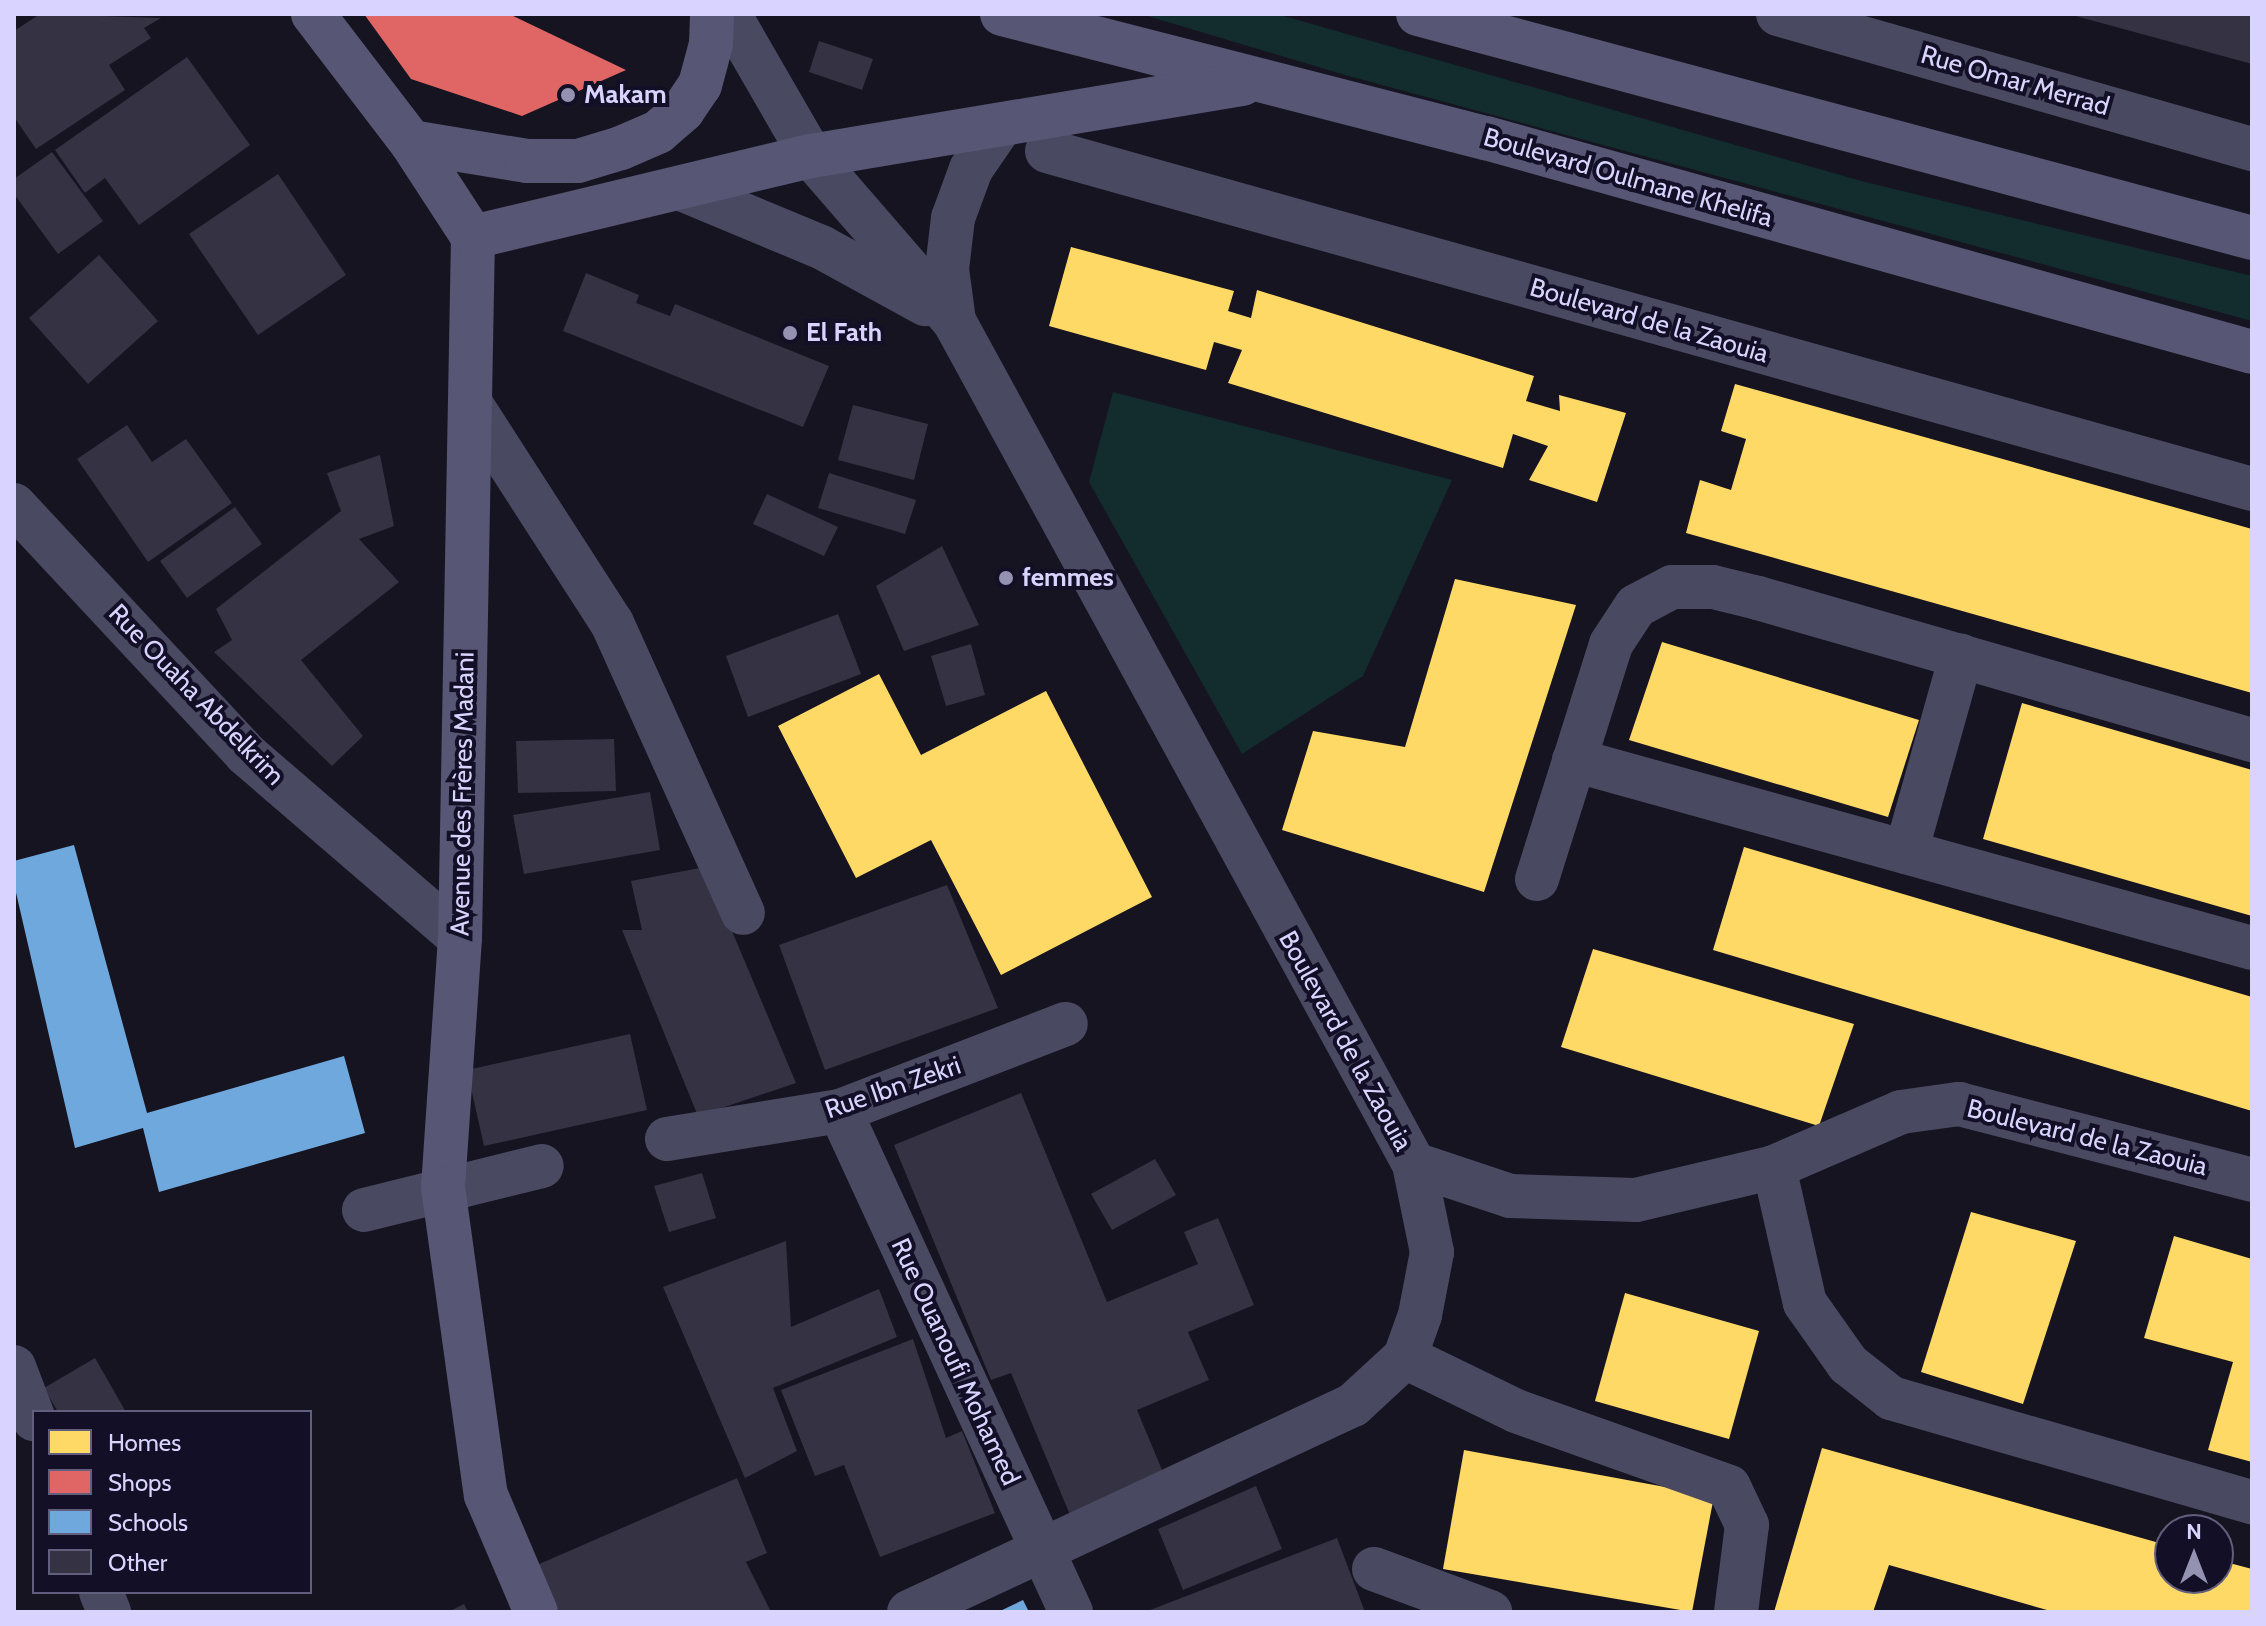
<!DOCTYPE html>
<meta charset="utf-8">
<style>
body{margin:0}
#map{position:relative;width:2266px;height:1626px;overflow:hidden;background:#161421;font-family:Cabin,sans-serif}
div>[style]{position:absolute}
.green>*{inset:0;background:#132c2d}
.homes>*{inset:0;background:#ffd966}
.shops>*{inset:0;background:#e06666}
.schools>*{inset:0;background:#6fa8dc}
.building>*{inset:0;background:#343243}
.street>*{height:44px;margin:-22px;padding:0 22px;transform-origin:22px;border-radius:22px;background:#4a4962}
.secondary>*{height:44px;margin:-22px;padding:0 22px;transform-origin:22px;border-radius:22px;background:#575674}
.dots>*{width:22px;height:22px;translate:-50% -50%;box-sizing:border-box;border:4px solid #130f26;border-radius:50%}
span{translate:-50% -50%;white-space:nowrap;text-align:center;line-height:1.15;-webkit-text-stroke:8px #130f26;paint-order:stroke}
.street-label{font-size:26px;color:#d9d4ff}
.poi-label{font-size:26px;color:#d9d4ff;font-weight:700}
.left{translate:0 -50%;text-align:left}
.frame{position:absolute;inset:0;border:16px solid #d9d4ff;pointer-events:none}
.legend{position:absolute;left:32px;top:1410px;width:280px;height:184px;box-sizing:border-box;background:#130f26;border:2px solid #625e7d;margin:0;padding:10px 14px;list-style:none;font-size:24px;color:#d9d4ff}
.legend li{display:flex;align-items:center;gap:16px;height:40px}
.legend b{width:40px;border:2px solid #625e7d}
.north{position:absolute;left:2154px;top:1514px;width:80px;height:80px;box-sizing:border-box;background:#130f26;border:2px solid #625e7d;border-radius:50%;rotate:0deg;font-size:22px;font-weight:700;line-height:32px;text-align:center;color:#d9d4ff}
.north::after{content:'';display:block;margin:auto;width:28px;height:36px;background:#9591b1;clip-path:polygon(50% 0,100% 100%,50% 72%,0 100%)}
</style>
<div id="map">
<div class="green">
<i style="clip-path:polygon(1141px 14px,1277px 14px,1865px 182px,2252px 276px,2252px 321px,1345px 75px)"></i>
<i style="clip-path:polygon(1113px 392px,1452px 480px,1363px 676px,1242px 754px,1089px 482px)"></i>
</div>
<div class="homes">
<i style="clip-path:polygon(1071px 247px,1234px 291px,1228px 311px,1251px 318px,1257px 290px,1534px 376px,1526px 401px,1560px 411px,1559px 395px,1626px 413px,1597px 502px,1529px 480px,1548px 446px,1513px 434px,1503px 468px,1228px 383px,1242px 350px,1214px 342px,1206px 370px,1049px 326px)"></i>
<i style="clip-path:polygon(1735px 384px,2252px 529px,2252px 693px,1686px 533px,1700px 480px,1731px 490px,1746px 439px,1721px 431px)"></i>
<i style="clip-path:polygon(1455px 579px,1576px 605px,1484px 892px,1282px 830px,1313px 731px,1405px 747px)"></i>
<i style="clip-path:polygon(1662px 642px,1919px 720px,1888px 817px,1629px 740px)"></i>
<i style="clip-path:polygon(879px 674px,921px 755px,1046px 691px,1152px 897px,1001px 975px,931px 840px,856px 878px,778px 726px)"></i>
<i style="clip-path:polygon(2022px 703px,2252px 770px,2252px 916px,1983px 839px)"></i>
<i style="clip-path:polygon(1744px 847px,2252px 997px,2252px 1111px,1713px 950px)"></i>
<i style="clip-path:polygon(1593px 949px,1854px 1024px,1819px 1126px,1561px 1047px)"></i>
<i style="clip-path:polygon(1971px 1212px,2076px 1241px,2023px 1404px,1921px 1372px)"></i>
<i style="clip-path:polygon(2174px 1236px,2252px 1259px,2252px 1462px,2208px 1450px,2233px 1362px,2144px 1338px)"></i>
<i style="clip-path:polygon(1625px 1293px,1759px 1331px,1729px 1439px,1595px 1401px)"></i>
<i style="clip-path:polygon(1822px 1448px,2170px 1546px,2170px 1578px,2218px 1578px,2218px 1560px,2252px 1569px,2252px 1612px,2054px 1612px,1889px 1565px,1873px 1612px,1774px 1612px)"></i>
<i style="clip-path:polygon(1464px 1450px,1714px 1496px,1692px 1612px,1443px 1569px)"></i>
</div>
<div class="shops">
<i style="clip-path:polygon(364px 14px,509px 14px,626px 70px,522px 116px,411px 79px)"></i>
</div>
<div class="schools">
<i style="clip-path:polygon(74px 845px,147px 1113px,344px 1056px,365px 1133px,159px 1192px,143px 1128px,75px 1148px,14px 884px,14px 861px)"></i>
<i style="clip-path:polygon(1023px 1600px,1029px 1612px,998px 1612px)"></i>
</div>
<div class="building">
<i style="clip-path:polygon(40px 14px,161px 18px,144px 28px,151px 38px,109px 65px,125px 90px,36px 149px,14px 117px,14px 31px)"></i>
<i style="clip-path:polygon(2072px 14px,2252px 14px,2252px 64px,2072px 15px)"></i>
<i style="clip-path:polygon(819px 41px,873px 59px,862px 90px,809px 72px)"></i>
<i style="clip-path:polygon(187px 57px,250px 145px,139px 225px,105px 178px,85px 193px,55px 150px)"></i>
<i style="clip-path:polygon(52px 152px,103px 221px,58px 254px,14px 194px,14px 179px)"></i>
<i style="clip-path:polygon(278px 174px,346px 275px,258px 335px,189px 234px)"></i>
<i style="clip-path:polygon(99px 255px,158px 321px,88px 384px,29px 318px)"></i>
<i style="clip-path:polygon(586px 273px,639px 295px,636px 303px,670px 316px,675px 304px,829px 366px,803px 427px,563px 331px)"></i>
<i style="clip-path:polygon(853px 405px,928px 424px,914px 480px,838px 460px)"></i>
<i style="clip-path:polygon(127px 425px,152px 462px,186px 439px,232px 503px,148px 562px,77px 459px)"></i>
<i style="clip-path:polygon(380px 455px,394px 526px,359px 539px,399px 582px,301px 660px,363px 736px,332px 766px,214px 652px,232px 640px,216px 609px,341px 511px,327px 473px)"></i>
<i style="clip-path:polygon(829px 473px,916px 500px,905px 534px,818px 508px)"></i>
<i style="clip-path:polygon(767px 494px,838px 527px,824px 556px,753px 524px)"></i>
<i style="clip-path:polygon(235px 507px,262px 544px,187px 598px,160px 561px)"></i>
<i style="clip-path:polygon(942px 546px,979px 625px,904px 651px,876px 586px)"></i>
<i style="clip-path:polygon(838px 614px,861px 674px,748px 717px,726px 656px)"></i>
<i style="clip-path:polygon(971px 644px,985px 695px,946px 706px,931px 656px)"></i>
<i style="clip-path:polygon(614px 739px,616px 791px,518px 793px,516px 741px)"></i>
<i style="clip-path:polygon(650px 792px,660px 850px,524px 874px,513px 815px)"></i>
<i style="clip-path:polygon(705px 867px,796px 1083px,698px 1116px,622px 930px,642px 930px,631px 881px)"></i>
<i style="clip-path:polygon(947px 885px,998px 1008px,825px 1070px,779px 945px)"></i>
<i style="clip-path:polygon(630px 1034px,647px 1110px,484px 1146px,467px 1070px)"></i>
<i style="clip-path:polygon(1021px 1093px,1107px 1302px,1198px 1264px,1184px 1232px,1218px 1218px,1254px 1305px,1188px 1332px,1209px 1380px,1137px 1410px,1170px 1489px,1075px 1527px,1011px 1373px,991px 1380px,894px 1145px)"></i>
<i style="clip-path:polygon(1155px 1159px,1176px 1195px,1112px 1230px,1091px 1194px)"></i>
<i style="clip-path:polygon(702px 1173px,716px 1218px,669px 1232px,654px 1186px)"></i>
<i style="clip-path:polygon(786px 1241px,791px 1327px,879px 1289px,897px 1337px,773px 1388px,797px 1451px,745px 1478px,663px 1287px)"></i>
<i style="clip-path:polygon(913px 1339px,946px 1438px,962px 1431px,995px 1513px,880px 1557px,844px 1465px,815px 1476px,781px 1390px)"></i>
<i style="clip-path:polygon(95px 1358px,126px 1412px,58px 1412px,44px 1388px)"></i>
<i style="clip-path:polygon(737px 1478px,767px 1553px,746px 1562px,771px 1612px,549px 1612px,530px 1568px)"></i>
<i style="clip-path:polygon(1256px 1486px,1282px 1549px,1183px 1590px,1158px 1529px)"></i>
<i style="clip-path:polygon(1337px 1538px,1365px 1612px,1145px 1612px)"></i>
<i style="clip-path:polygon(464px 1604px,468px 1612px,448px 1612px)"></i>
</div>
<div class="street">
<i style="left:729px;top:14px;width:164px;rotate:60deg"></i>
<i style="left:811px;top:156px;width:218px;rotate:49.1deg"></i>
<i style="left:954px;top:321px;width:960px;rotate:61.38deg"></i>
<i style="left:1414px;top:1164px;width:101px;rotate:18.4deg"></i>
<i style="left:1510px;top:1196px;width:126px;rotate:1.8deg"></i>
<i style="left:1636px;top:1200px;width:142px;rotate:-13.4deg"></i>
<i style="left:1774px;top:1167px;width:138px;rotate:-23.4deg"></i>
<i style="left:1901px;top:1112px;width:59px;rotate:-7.9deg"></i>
<i style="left:1959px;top:1104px;width:303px;rotate:14.5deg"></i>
<i style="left:1778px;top:14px;width:493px;rotate:15.9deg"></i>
<i style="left:1047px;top:151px;width:1252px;rotate:15.67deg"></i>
<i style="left:679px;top:188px;width:154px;rotate:22.6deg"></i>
<i style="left:821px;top:247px;width:119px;rotate:28.7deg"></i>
<i style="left:954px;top:321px;width:52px;rotate:-97.7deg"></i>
<i style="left:947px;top:269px;width:51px;rotate:-83.3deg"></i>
<i style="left:953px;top:218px;width:52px;rotate:-69.8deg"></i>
<i style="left:971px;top:169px;width:51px;rotate:-55.4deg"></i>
<i style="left:472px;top:406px;width:258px;rotate:57.2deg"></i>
<i style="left:612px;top:623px;width:318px;rotate:65.7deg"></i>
<i style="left:14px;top:505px;width:340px;rotate:47deg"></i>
<i style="left:246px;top:754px;width:282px;rotate:40.7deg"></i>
<i style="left:1574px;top:760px;width:704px;rotate:15.5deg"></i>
<i style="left:1906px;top:852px;width:204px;rotate:-74.3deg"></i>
<i style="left:1537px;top:879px;width:246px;rotate:-72.5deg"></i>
<i style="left:1611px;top:644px;width:45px;rotate:-56.7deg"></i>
<i style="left:1636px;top:606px;width:41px;rotate:-27.8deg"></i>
<i style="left:1672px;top:587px;width:41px"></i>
<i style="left:1713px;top:587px;width:46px;rotate:13.7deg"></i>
<i style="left:1758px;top:598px;width:514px;rotate:16.04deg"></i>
<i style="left:840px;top:1111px;width:552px;rotate:65.25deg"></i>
<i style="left:667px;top:1139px;width:175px;rotate:-9.2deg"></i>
<i style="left:840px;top:1111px;width:242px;rotate:-21.1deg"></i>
<i style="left:1774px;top:1167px;width:139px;rotate:77.2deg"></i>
<i style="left:1805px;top:1303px;width:75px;rotate:54.8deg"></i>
<i style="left:1848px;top:1364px;width:55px;rotate:38.3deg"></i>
<i style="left:1891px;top:1398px;width:376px;rotate:16.1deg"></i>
<i style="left:364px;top:1210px;width:183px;rotate:-13.9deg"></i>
<i style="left:1405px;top:1357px;width:123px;rotate:25.9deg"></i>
<i style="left:1516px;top:1411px;width:226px;rotate:19.6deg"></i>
<i style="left:1729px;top:1487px;width:42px;rotate:64.7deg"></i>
<i style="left:1747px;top:1525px;width:88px;rotate:97.2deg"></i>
<i style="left:14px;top:1367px;width:56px;rotate:69deg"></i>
<i style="left:1374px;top:1569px;width:124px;rotate:20.3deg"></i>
<i style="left:101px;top:1592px;width:22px;rotate:68deg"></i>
<i style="left:909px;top:1612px;width:490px;rotate:-25deg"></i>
<i style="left:1353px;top:1405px;width:71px;rotate:-42.7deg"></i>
<i style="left:1405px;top:1357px;width:45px;rotate:-70.3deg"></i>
<i style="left:1420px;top:1315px;width:64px;rotate:-79.2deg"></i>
<i style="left:1432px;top:1252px;width:90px;rotate:-101.6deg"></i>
</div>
<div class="secondary">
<i style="left:313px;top:14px;width:161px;rotate:52.6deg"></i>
<i style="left:411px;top:142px;width:113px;rotate:56.9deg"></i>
<i style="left:473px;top:237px;width:701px;rotate:91.06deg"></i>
<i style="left:460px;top:938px;width:250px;rotate:93.9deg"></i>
<i style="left:443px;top:1187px;width:311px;rotate:82.1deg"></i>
<i style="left:486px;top:1495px;width:127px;rotate:66.9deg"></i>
<i style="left:1002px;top:14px;width:500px;rotate:14.4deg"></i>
<i style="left:1486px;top:138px;width:795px;rotate:15.61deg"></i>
<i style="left:1418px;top:14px;width:864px;rotate:15.03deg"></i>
<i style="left:411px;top:142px;width:118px;rotate:9.3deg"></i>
<i style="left:527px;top:161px;width:51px"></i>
<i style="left:578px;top:161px;width:45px;rotate:-16.8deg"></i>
<i style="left:621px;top:148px;width:40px;rotate:-23.4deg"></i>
<i style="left:658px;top:132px;width:33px;rotate:-41deg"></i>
<i style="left:683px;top:110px;width:30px;rotate:-56deg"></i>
<i style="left:700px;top:85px;width:42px;rotate:-75deg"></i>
<i style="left:711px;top:44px;width:30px;rotate:-88deg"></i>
<i style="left:473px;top:237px;width:348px;rotate:-13.5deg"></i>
<i style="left:811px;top:156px;width:438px;rotate:-9.5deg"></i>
</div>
<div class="dots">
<i style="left:568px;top:95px;background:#9591b1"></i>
<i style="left:790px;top:333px;background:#9591b1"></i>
<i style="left:1006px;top:578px;background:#9591b1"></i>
</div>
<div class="street-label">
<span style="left:2015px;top:81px;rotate:16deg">Rue Omar Merrad</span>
<span style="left:1628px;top:178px;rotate:16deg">Boulevard Oulmane Khelifa</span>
<span style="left:1649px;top:321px;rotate:16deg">Boulevard de la Zaouia</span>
<span style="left:196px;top:695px;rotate:46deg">Rue Ouaha Abdelkrim</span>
<span style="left:463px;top:794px;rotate:-89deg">Avenue des Frères Madani</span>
<span style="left:1345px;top:1041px;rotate:61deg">Boulevard de la Zaouia</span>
<span style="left:893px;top:1088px;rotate:-19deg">Rue Ibn Zekri</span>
<span style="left:2087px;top:1138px;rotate:14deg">Boulevard de la Zaouia</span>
<span style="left:955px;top:1362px;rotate:65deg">Rue Ouanoufi Mohamed</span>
</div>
<div class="poi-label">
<span class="left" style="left:584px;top:95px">Makam</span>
<span class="left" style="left:806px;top:333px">El Fath</span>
<span class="left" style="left:1022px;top:578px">femmes</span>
</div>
<div class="frame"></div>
<ul class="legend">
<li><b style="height:22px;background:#ffd966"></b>Homes</li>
<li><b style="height:22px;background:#e06666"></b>Shops</li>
<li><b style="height:22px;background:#6fa8dc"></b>Schools</li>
<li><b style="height:22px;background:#343243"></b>Other</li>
</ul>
<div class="north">N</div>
</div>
